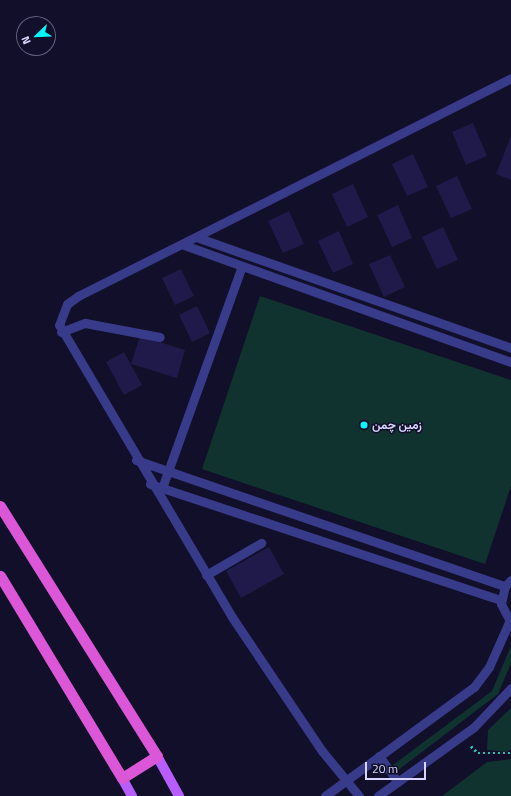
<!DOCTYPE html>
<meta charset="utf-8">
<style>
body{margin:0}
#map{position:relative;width:511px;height:796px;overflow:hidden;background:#110f29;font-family:"Titillium Web",Vazirmatn,sans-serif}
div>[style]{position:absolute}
.green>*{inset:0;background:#11332f}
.building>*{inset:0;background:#201a4a}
.path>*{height:2.5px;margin-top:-1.25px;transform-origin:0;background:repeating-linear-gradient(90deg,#2abfab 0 2px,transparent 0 5px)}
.service>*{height:9px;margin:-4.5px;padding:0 4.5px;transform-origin:4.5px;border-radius:4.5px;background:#383a8a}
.primary>*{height:10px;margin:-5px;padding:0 5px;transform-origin:5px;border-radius:5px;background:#b75dff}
.trunk>*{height:11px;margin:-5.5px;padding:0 5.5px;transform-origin:5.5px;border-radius:5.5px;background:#db57d8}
.dots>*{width:11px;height:11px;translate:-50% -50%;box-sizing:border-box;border:2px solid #110f29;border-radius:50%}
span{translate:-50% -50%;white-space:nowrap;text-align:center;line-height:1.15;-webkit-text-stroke:3px #110f29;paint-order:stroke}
.poi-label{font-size:12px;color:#d8d6ff;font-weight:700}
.left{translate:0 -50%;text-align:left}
.north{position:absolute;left:16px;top:16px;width:40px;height:40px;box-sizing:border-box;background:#110f29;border:1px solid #615f7f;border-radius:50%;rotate:247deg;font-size:11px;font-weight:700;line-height:16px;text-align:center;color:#d8d6ff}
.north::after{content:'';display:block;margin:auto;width:14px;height:18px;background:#02f8ff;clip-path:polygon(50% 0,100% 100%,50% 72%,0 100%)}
.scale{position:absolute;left:365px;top:762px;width:61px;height:18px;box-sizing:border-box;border:2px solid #d8d6ff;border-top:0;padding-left:5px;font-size:12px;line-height:14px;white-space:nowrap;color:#d8d6ff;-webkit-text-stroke:3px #110f29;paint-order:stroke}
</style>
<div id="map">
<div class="green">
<i style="clip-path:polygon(260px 296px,511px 380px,511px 486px,485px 564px,202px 469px)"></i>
<i style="clip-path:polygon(511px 646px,511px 663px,498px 694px,397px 771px,393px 765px,492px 691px)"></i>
<i style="clip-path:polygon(511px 708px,511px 749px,507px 752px,487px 750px,488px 730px)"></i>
<i style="clip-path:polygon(511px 759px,511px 796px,442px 796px,487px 762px)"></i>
</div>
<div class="building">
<i style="clip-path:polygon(473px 123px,487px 156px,466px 165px,452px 132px)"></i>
<i style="clip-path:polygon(511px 136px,511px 180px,496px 174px)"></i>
<i style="clip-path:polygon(413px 154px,428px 187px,407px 196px,392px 164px)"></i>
<i style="clip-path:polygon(457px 176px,472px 209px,451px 218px,436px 186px)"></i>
<i style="clip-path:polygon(353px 184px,368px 217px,347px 227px,332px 194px)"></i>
<i style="clip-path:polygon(398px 205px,412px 238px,392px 247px,377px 215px)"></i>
<i style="clip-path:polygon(289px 211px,304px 244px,283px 253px,268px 221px)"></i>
<i style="clip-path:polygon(443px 227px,458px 260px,437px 269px,422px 237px)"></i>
<i style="clip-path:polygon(339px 231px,353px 264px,333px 273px,318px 241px)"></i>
<i style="clip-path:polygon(390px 255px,405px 287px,384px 297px,369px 264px)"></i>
<i style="clip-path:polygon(181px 269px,194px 296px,175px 305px,162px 278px)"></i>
<i style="clip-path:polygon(197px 306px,210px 333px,192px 342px,179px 315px)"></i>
<i style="clip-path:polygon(140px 336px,185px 350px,177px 378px,131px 364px)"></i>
<i style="clip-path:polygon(124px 352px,142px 385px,124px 395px,106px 362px)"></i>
<i style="clip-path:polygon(269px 547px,284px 574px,241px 598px,226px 571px)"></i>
</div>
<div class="path">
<i style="left:471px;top:746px;width:10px;rotate:45deg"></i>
<i style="left:478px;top:753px;width:33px"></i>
</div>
<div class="service">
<i style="left:199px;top:238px;width:331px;rotate:19.4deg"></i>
<i style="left:184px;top:245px;width:347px;rotate:19.7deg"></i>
<i style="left:61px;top:332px;width:26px;rotate:-21deg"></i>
<i style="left:85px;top:323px;width:76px;rotate:10.6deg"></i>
<i style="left:136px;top:460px;width:390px;rotate:18.9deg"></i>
<i style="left:150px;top:484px;width:370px;rotate:18.3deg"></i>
<i style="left:162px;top:488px;width:236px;rotate:-70.2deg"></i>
<i style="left:206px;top:575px;width:64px;rotate:-30.2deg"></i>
<i style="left:511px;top:580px;width:8px;rotate:135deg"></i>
<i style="left:505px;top:586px;width:18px;rotate:103deg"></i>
<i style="left:501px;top:604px;width:21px;rotate:62deg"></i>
<i style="left:379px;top:756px;width:32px;rotate:54deg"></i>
<i style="left:325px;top:796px;width:185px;rotate:-36.2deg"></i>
<i style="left:474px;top:687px;width:25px;rotate:-53deg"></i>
<i style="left:489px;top:667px;width:49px;rotate:-66deg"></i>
<i style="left:359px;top:796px;width:58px;rotate:-129.4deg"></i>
<i style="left:322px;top:751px;width:161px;rotate:-123.9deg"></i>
<i style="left:232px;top:617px;width:339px;rotate:-120.6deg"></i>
<i style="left:59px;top:325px;width:22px;rotate:-69deg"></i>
<i style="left:67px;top:304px;width:14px;rotate:-36deg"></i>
<i style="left:78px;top:296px;width:485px;rotate:-26.7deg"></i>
<i style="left:378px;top:796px;width:118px;rotate:-35.7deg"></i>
<i style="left:474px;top:727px;width:54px;rotate:-46.5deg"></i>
</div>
<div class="primary">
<i style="left:157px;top:756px;width:46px;rotate:61.2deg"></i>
<i style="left:122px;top:778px;width:21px;rotate:61deg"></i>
</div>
<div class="trunk">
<i style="left:0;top:506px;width:295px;rotate:57.9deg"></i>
<i style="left:157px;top:756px;width:41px;rotate:147.8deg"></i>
<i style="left:122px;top:778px;width:236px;rotate:-121.1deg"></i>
</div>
<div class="dots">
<i style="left:364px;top:425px;background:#02f8ff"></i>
</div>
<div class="poi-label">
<span class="left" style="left:372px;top:425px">زمین چمن</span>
</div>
<div class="north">N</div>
<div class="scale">20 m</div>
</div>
